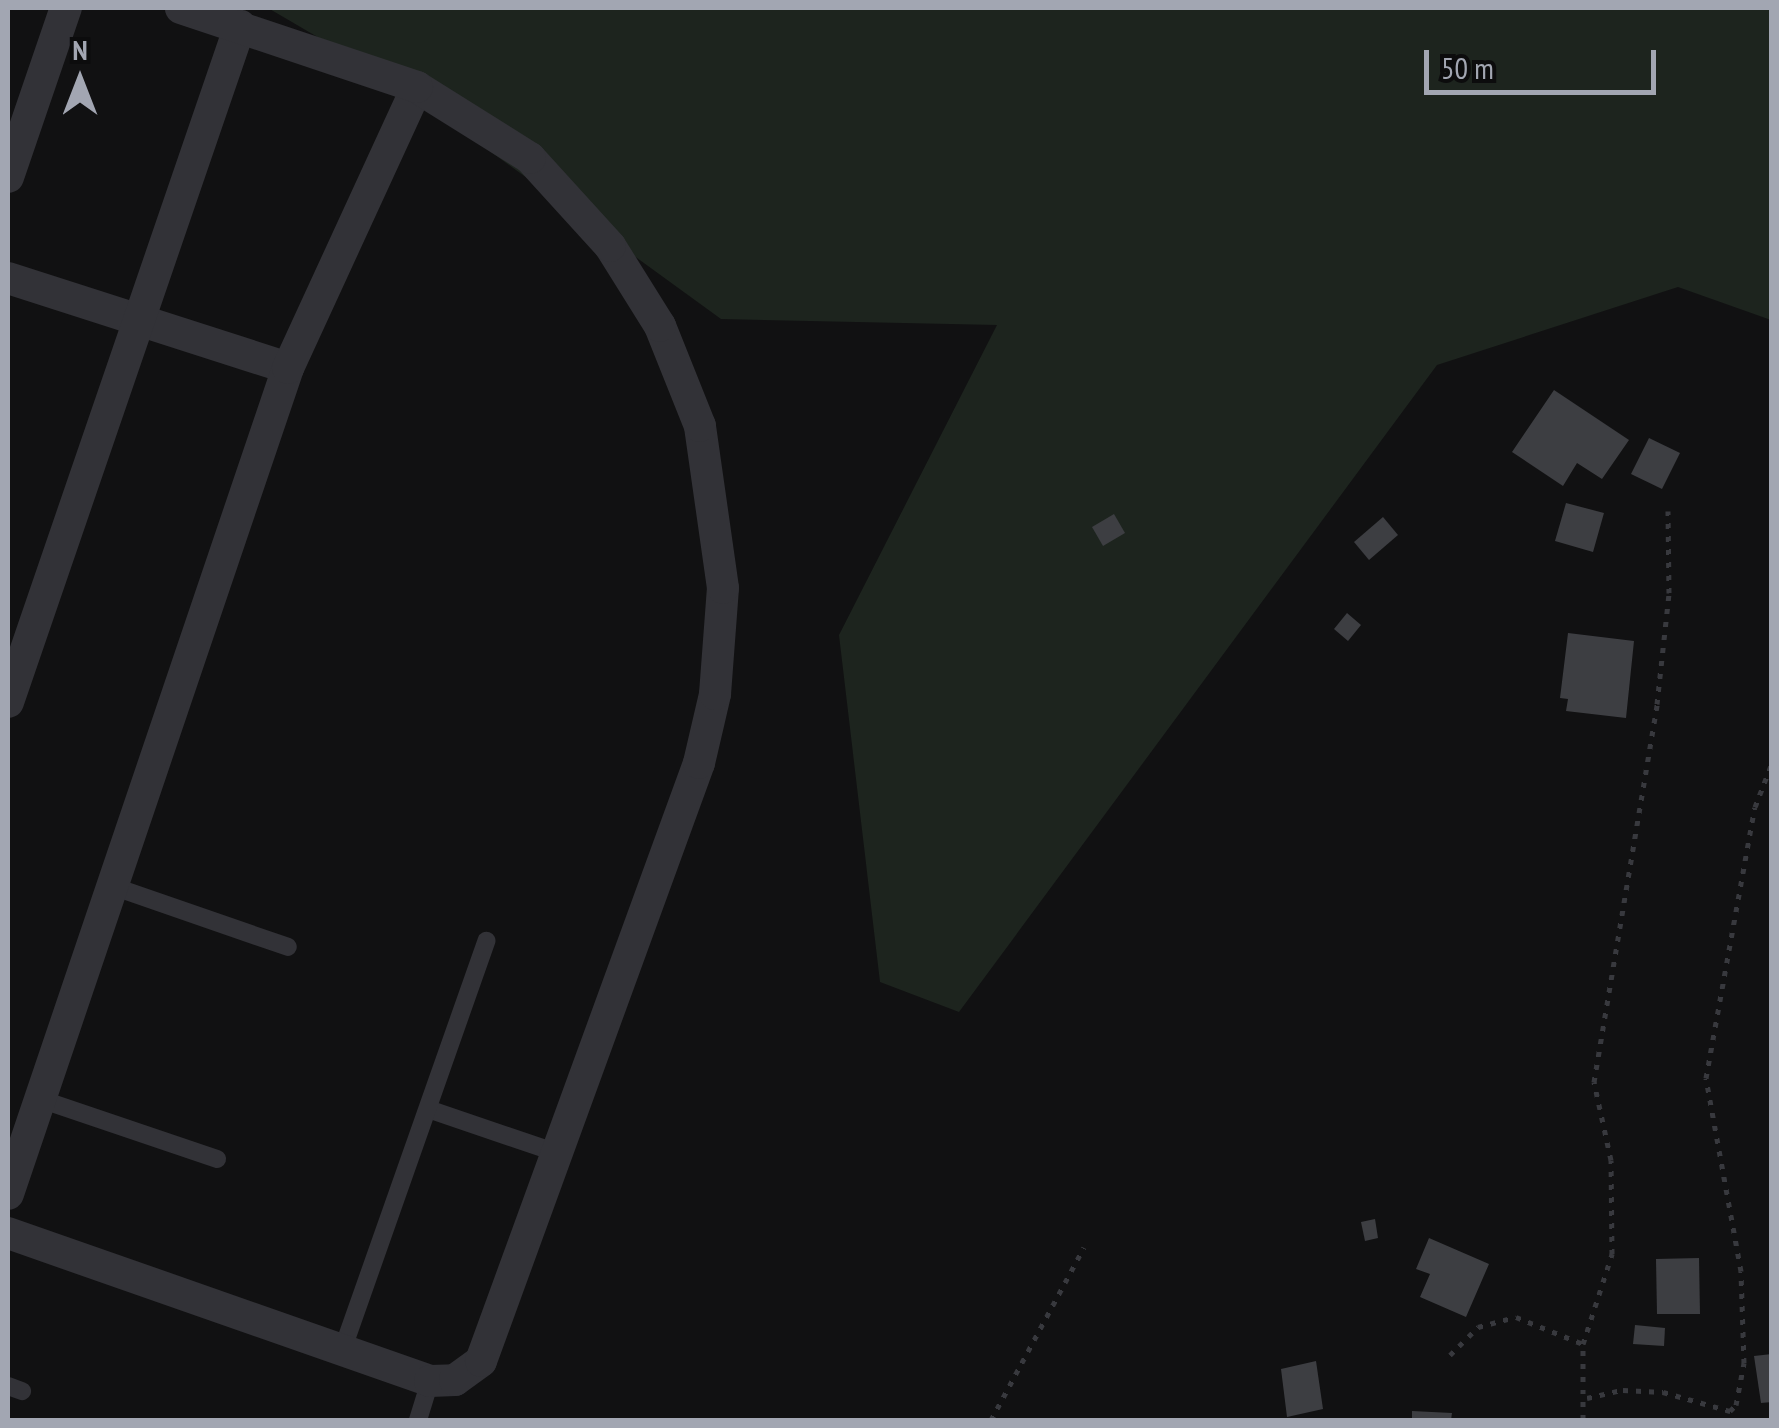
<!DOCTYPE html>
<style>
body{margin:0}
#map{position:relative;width:1779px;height:1428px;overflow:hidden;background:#111112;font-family:"PT Sans Narrow",sans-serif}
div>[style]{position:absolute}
.green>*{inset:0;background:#1d241e}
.building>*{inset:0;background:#3d3e42}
.path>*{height:5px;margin-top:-2.5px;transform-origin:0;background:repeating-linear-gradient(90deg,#38393e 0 5px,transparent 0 13px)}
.service>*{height:18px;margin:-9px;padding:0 9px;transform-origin:9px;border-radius:9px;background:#323237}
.minor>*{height:32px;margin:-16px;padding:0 16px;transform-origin:16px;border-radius:16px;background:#323237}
span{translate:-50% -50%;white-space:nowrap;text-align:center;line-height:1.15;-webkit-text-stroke:10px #0c0c0d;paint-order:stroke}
.frame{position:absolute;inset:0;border:10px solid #a2a6b2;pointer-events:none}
.north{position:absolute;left:30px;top:30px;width:100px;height:100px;-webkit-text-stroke:8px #0c0c0d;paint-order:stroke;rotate:0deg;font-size:28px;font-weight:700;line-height:40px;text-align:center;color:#a2a6b2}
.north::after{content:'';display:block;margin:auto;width:35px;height:45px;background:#a2a6b2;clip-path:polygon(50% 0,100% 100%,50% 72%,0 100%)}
.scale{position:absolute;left:1424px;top:50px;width:232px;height:45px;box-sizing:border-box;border:5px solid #a2a6b2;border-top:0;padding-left:12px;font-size:30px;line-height:35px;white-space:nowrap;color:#a2a6b2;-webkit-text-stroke:8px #0c0c0d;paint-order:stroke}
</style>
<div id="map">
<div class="green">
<i style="clip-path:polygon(268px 8px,1771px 8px,1771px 320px,1678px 287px,1437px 365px,959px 1012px,880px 982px,839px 635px,997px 325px,721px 319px,396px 83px)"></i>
</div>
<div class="building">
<i style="clip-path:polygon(1554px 390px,1629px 440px,1602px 479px,1577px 463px,1563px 486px,1512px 452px)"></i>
<i style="clip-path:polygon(1649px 438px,1680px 453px,1662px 489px,1631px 474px)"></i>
<i style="clip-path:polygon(1566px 503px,1604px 513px,1593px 552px,1555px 541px)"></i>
<i style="clip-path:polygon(1114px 514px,1125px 533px,1103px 546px,1092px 527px)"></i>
<i style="clip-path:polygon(1383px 517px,1398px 535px,1369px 560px,1354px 542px)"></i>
<i style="clip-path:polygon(1347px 613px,1361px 625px,1348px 641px,1334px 629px)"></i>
<i style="clip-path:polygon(1568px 633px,1634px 641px,1626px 718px,1566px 711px,1568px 699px,1560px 698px)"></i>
<i style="clip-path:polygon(1375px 1219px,1378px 1238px,1365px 1241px,1361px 1222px)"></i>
<i style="clip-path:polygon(1429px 1238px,1489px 1264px,1466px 1317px,1420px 1297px,1430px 1274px,1416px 1269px)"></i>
<i style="clip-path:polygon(1699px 1258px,1700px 1314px,1657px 1314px,1656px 1259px)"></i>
<i style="clip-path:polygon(1635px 1325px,1665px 1328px,1664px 1346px,1633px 1344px)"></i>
<i style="clip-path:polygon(1772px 1354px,1772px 1402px,1761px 1403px,1754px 1356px)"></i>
<i style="clip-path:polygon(1316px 1361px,1323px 1409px,1287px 1417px,1281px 1369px)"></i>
<i style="clip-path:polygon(1412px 1411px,1452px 1413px,1451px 1420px,1412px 1420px)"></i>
</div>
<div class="path">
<i style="left:1450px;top:1355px;width:40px;rotate:-45deg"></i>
<i style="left:1478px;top:1327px;width:39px;rotate:-15deg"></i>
<i style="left:1516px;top:1317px;width:72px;rotate:21.9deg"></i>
<i style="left:1587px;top:1398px;width:37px;rotate:-13deg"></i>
<i style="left:1623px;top:1390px;width:40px;rotate:2.9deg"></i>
<i style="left:1663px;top:1392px;width:70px;rotate:15.8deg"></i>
<i style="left:1730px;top:1411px;width:8px;rotate:-45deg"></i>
<i style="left:1736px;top:1405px;width:43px;rotate:-79.2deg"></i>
<i style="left:1744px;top:1363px;width:92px;rotate:-91.9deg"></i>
<i style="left:1741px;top:1271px;width:196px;rotate:-100.3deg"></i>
<i style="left:1706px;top:1078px;width:275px;rotate:-79.8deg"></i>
<i style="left:1755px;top:807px;width:47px;rotate:-68.9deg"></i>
<i style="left:991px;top:1420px;width:196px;rotate:-61.7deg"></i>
<i style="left:1583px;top:1420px;width:76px;rotate:-90deg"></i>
<i style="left:1583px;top:1344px;width:95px;rotate:-72.1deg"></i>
<i style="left:1612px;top:1254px;width:94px;rotate:-90.6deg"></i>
<i style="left:1611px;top:1160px;width:80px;rotate:-102.3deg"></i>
<i style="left:1594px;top:1082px;width:383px;rotate:-80.5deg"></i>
<i style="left:1657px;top:704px;width:112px;rotate:-83.8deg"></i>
<i style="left:1669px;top:593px;width:82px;rotate:-90.7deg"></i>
</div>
<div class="service">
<i style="left:112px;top:886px;width:186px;rotate:19.1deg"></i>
<i style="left:40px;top:1099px;width:187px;rotate:18.7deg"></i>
<i style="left:428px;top:1109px;width:136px;rotate:18.8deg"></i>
<i style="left:342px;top:1351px;width:435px;rotate:-70.6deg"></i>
<i style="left:8px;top:1386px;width:15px;rotate:20deg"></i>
<i style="left:418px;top:1420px;width:41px;rotate:-72.9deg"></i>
</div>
<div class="minor">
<i style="left:8px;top:177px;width:179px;rotate:-71.1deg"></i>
<i style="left:8px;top:278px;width:294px;rotate:17.8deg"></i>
<i style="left:288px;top:368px;width:872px;rotate:108.73deg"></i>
<i style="left:288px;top:368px;width:309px;rotate:-65.3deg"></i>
<i style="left:8px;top:702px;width:715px;rotate:-71.06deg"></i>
<i style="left:8px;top:1233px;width:447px;rotate:19.3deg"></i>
<i style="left:430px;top:1381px;width:25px;rotate:-2deg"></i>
<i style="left:455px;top:1380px;width:32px;rotate:-36deg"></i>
<i style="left:481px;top:1361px;width:636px;rotate:-69.97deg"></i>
<i style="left:699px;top:763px;width:71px;rotate:-76.9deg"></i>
<i style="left:715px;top:694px;width:106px;rotate:-85.7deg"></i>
<i style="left:723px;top:588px;width:164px;rotate:-98.1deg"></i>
<i style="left:700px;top:426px;width:108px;rotate:-111.8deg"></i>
<i style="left:660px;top:326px;width:94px;rotate:-122deg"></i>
<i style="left:610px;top:246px;width:119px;rotate:-132.3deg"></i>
<i style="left:530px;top:158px;width:133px;rotate:-147.9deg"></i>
<i style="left:417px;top:87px;width:249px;rotate:-161.5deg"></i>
</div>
<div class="frame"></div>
<div class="north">N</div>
<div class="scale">50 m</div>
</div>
